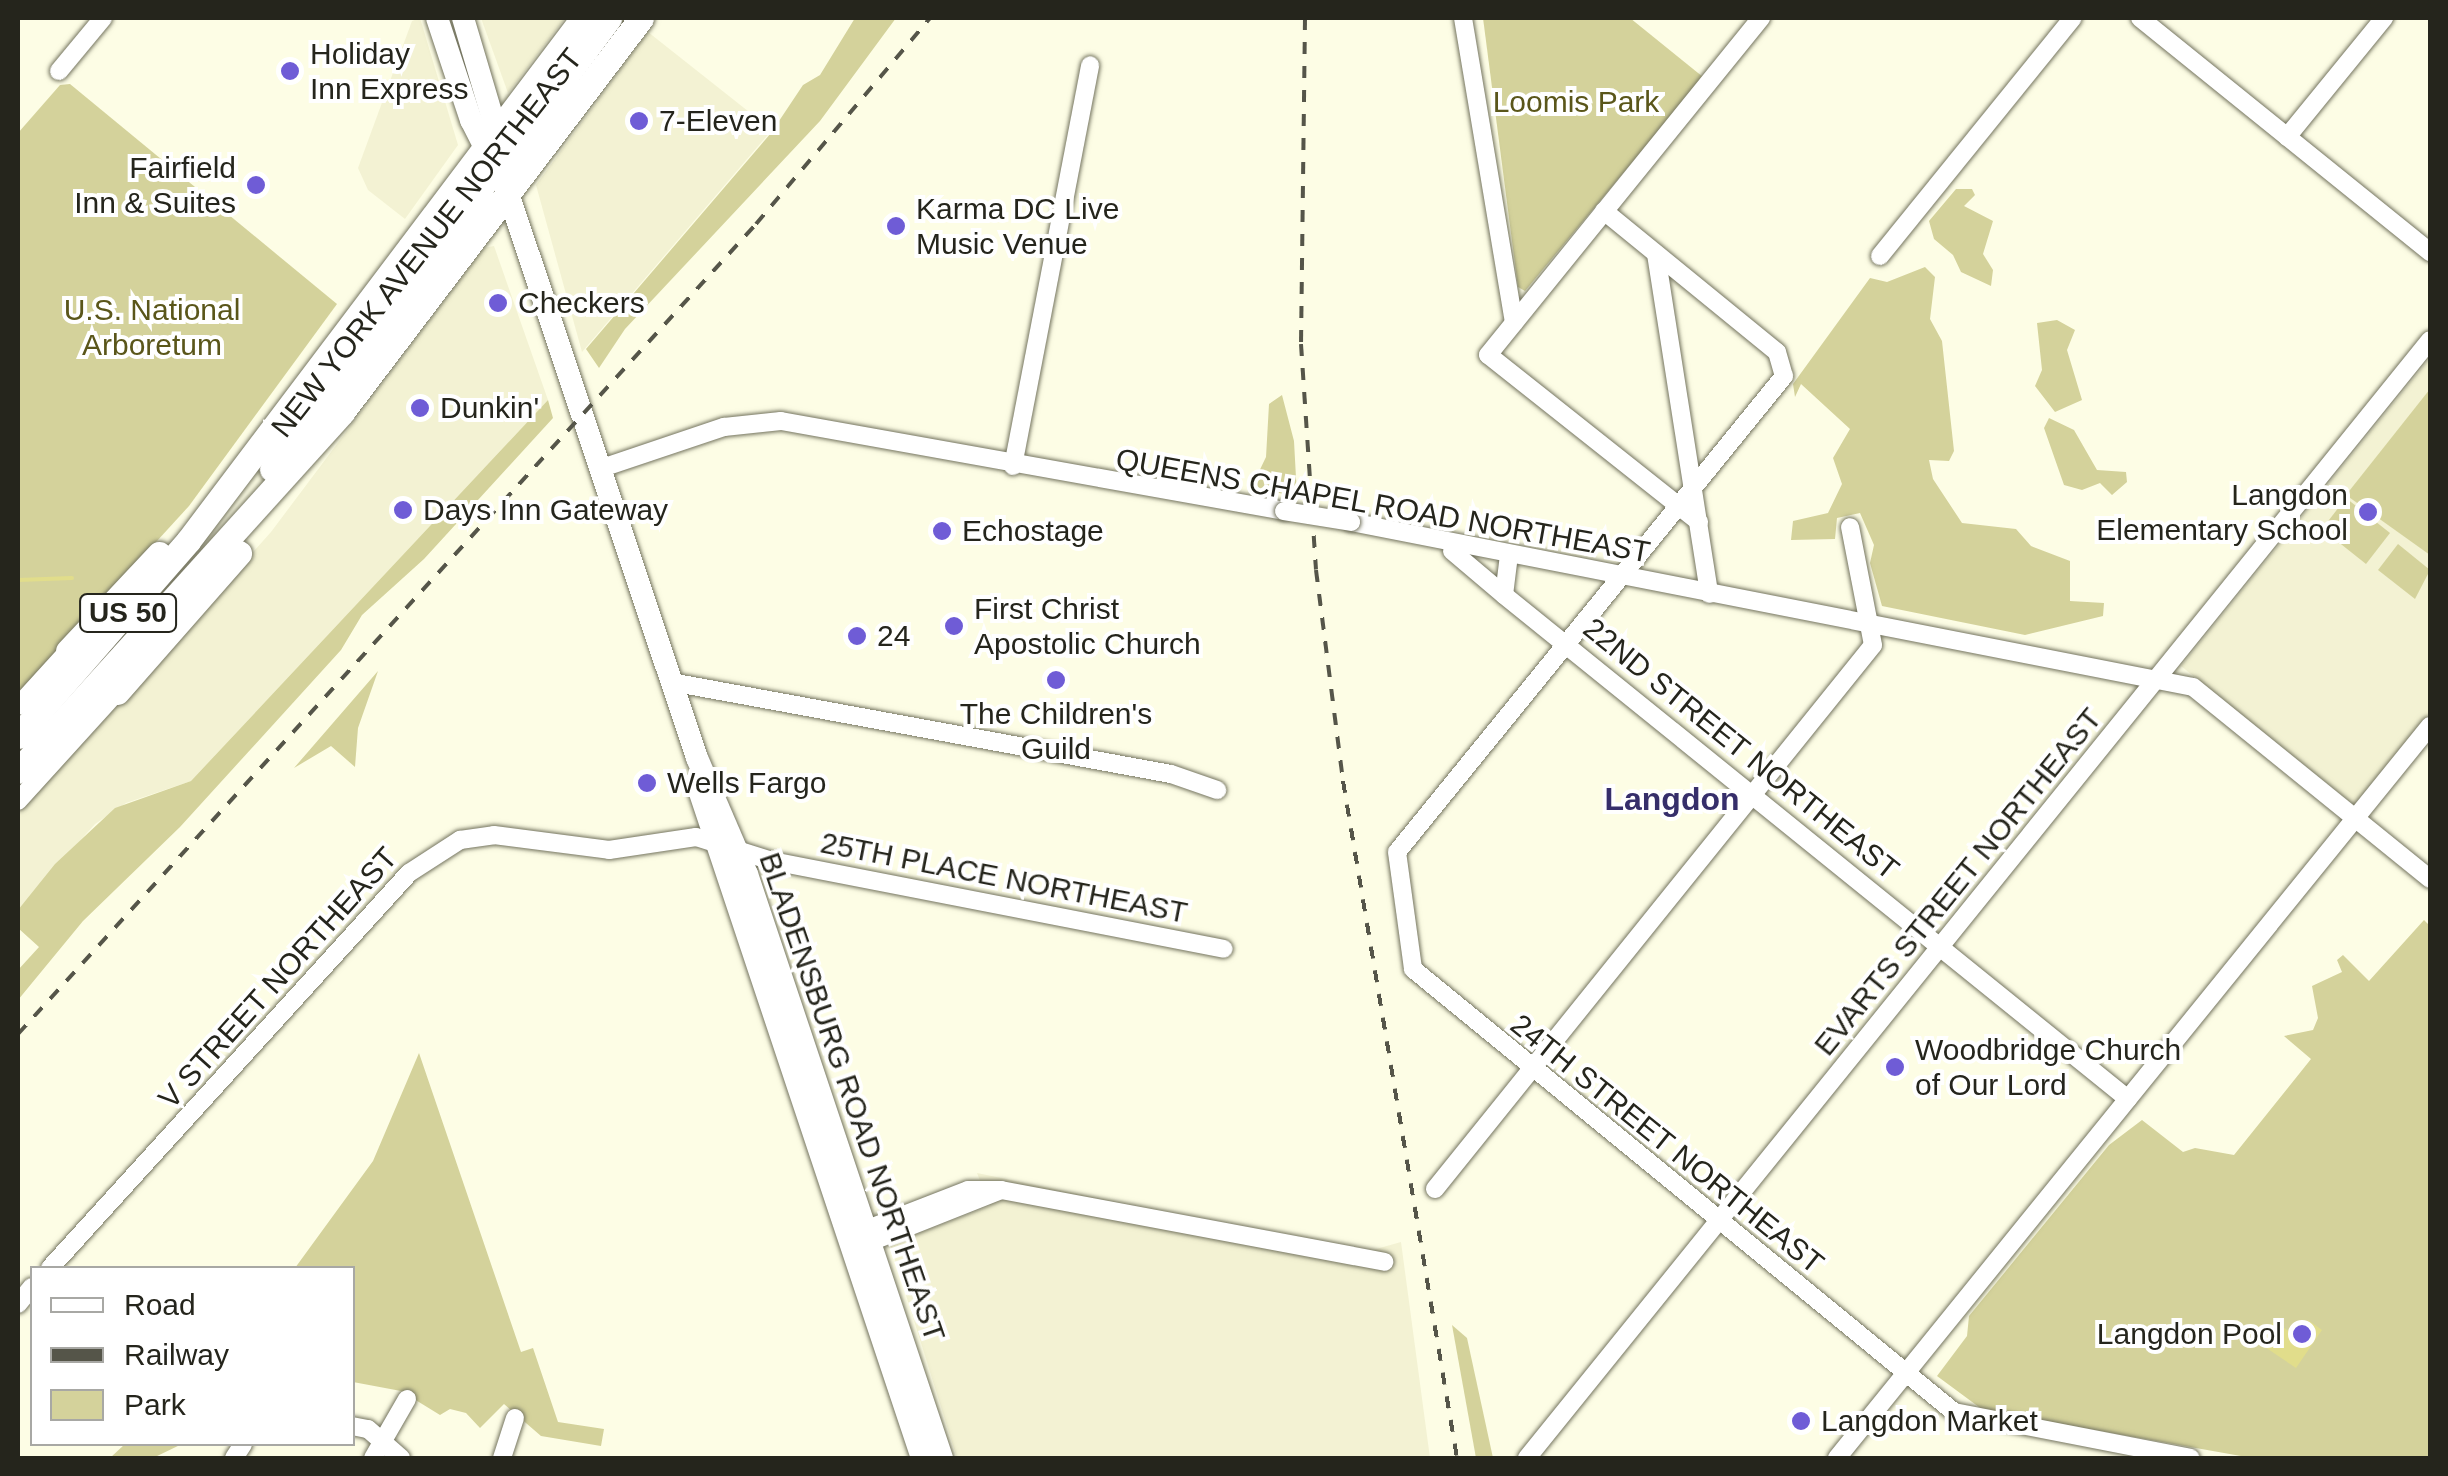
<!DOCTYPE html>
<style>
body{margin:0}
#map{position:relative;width:2448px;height:1476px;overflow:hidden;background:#fdfde5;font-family:Arial,sans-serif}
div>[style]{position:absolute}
.built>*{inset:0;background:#f3f2d3}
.green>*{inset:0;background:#d4d29b}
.water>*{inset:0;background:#e1dd8b}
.stream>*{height:4px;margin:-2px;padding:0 2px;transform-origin:2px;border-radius:2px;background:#e1dd8b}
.roads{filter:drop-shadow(0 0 2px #74745f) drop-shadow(0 0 2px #74745f)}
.minor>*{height:18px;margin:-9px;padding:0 9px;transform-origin:9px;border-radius:9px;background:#fff}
.major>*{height:22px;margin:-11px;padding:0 11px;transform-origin:11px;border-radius:11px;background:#fff}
.highway>*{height:25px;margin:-12.5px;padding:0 12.5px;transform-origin:12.5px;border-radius:12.5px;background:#fff}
.rail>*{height:4px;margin-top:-2px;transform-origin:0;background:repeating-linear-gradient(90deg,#555549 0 12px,transparent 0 24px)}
.bridges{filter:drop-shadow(0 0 2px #74745f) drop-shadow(0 0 2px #74745f)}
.minor-bridge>*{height:18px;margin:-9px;padding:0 9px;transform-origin:9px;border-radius:9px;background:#fff}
.dots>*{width:28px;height:28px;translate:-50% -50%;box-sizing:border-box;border:5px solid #fff;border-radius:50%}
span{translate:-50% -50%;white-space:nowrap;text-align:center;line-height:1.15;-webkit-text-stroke:8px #fff;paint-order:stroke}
.shield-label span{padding:2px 8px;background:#fff;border:2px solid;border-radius:8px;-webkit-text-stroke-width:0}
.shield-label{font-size:28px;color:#25251c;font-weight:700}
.poi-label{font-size:30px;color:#25251c}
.left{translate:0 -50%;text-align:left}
.right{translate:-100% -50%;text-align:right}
.park-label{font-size:30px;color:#5a561a}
.street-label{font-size:30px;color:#25251c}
.neighbourhood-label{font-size:32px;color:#362e6a;font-weight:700}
.frame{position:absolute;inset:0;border:20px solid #25251c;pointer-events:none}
.legend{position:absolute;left:30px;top:1266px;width:325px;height:180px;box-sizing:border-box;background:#fff;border:2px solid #a8a8a4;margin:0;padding:12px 18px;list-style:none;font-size:30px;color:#25251c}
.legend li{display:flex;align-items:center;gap:20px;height:50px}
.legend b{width:50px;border:2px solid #a8a8a4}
</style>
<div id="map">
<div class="built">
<i style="clip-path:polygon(420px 18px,458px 145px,405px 219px,368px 190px,358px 168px,412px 21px)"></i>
<i style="clip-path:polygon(481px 18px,565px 18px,508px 93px)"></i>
<i style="clip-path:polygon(648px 32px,772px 130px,582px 352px,536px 185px)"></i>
<i style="clip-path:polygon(494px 246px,548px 400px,191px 781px,126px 803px,95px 824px,18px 910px,18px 814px,271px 532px,484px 248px)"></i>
<i style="clip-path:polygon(2430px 358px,2430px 712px,2354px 805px,2181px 666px)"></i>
<i style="clip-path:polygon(977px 1173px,1362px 1253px,1401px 1242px,1430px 1458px,957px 1458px,890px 1244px,990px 1206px)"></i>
</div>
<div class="green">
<i style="clip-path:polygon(855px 18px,896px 18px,820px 121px,625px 329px,599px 368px,586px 349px,771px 133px,803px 85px,820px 75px)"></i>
<i style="clip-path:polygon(1483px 18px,1630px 18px,1703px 77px,1525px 291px,1518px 287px)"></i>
<i style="clip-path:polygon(70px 84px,337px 304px,189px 506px,18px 693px,18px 133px,60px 85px)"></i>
<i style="clip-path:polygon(1956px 189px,1972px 189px,1975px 195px,1964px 206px,1993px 221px,1983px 254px,1993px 270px,1991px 286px,1961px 272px,1953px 255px,1934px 239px,1929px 221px)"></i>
<i style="clip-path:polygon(1925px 267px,1935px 277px,1930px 319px,1942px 341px,1954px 451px,1949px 461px,1929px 460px,1933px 479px,1962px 523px,2016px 529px,2031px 546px,2070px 561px,2070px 601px,2104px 603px,2103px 616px,2025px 635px,1882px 606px,1870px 563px,1874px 545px,1860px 513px,1837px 518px,1835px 539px,1791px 540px,1793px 521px,1828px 513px,1842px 484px,1833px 458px,1850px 429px,1801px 384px,1795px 397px,1793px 384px,1870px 278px,1887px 282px)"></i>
<i style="clip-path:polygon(2057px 320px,2075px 330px,2067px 350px,2082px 400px,2055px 412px,2035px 386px,2042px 370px,2037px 323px)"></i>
<i style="clip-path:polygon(2430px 389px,2430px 555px,2346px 495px)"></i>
<i style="clip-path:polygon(1282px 395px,1294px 441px,1297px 496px,1260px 490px,1254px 482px,1266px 457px,1269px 404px)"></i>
<i style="clip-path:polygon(548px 400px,553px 418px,424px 559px,362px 615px,341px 650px,180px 827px,83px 921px,18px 1000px,18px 970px,39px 947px,18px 928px,18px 910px,55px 864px,115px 808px,191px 781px)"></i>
<i style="clip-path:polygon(2049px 418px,2074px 430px,2097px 470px,2126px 472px,2127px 482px,2112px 495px,2100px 483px,2082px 490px,2064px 485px,2044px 428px)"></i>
<i style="clip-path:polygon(2346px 498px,2390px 533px,2366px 564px,2322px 529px)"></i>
<i style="clip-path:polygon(2398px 544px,2430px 570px,2415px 599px,2378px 570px)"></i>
<i style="clip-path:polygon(378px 671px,358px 728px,355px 767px,331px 746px,294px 768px)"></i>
<i style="clip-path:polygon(2424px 920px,2430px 926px,2430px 1458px,2252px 1458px,1983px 1410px,1937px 1376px,1967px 1336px,1969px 1316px,2109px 1145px,2142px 1120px,2183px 1152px,2195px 1148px,2234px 1155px,2311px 1059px,2284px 1036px,2313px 1030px,2318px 1018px,2312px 986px,2342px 972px,2337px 960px,2343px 955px,2369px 981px)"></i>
<i style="clip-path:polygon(419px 1053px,521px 1352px,533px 1348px,558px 1422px,604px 1429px,601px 1446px,541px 1436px,504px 1404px,480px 1428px,466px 1413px,450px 1409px,440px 1415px,401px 1391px,353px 1382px,352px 1268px,295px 1268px,373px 1161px)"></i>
<i style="clip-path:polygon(1452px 1325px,1467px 1338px,1493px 1458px,1476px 1458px)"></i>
<i style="clip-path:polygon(125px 1444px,182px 1444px,153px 1458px,110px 1458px)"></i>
</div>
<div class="water">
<i style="clip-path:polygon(2308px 1320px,2322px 1330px,2296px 1368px,2259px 1343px,2274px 1321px,2296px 1336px)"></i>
</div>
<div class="stream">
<i style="left:18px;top:580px;width:54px;rotate:-2.1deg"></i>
</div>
<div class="roads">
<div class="minor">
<i style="left:1463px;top:18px;width:309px;rotate:80.5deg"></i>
<i style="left:2140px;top:18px;width:373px;rotate:38.9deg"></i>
<i style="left:59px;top:71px;width:69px;rotate:-50.3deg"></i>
<i style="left:2287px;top:137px;width:154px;rotate:-50.8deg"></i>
<i style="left:1604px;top:211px;width:223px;rotate:39.2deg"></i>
<i style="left:1777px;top:352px;width:25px;rotate:74deg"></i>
<i style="left:1784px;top:376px;width:613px;rotate:129.11deg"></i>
<i style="left:1397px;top:852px;width:118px;rotate:82.2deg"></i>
<i style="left:1413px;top:969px;width:699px;rotate:39.31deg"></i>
<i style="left:1954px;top:1412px;width:241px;rotate:11deg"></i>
<i style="left:1656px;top:254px;width:344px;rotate:81.1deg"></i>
<i style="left:1880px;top:256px;width:306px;rotate:-51deg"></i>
<i style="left:1013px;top:466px;width:408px;rotate:-79.1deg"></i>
<i style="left:599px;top:469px;width:132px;rotate:-18.6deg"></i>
<i style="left:724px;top:427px;width:57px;rotate:-6deg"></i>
<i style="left:781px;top:421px;width:511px;rotate:10.14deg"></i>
<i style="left:1351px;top:522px;width:858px;rotate:11.09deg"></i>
<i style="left:2193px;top:687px;width:305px;rotate:39deg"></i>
<i style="left:1699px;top:522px;width:269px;rotate:-141.6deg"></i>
<i style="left:1488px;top:355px;width:434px;rotate:-51deg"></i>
<i style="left:1452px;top:551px;width:68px;rotate:40.2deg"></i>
<i style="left:1509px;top:555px;width:40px;rotate:97.1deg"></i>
<i style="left:1504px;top:595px;width:802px;rotate:38.93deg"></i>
<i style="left:671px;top:682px;width:508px;rotate:10.43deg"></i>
<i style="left:1171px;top:774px;width:49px;rotate:19.2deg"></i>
<i style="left:18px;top:706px;width:74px;rotate:-47.7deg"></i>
<i style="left:18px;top:801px;width:147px;rotate:-47.8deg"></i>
<i style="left:1435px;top:1189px;width:698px;rotate:-51.16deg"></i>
<i style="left:1873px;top:645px;width:120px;rotate:-101deg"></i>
<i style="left:855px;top:1234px;width:121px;rotate:-21.3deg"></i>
<i style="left:968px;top:1190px;width:33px"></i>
<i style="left:1001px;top:1190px;width:390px;rotate:10.6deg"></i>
<i style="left:868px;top:1243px;width:143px;rotate:-21.7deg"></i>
<i style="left:50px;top:1268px;width:534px;rotate:-47.73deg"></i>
<i style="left:409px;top:873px;width:61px;rotate:-32.9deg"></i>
<i style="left:460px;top:840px;width:34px;rotate:-8deg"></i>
<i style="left:494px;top:835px;width:116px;rotate:7.4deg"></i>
<i style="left:609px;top:850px;width:88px;rotate:-8.5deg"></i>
<i style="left:696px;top:837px;width:80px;rotate:17.5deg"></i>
<i style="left:772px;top:861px;width:460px;rotate:11deg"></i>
<i style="left:18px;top:1304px;width:22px;rotate:-51deg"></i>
<i style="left:352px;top:1426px;width:16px;rotate:11deg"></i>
<i style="left:368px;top:1429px;width:44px;rotate:41.3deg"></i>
<i style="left:234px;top:1458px;width:17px;rotate:-57deg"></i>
<i style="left:373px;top:1458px;width:68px;rotate:-60deg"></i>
<i style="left:502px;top:1458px;width:42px;rotate:-72deg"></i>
<i style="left:1527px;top:1458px;width:1437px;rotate:-51.07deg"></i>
<i style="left:1837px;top:1458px;width:942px;rotate:-50.99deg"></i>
</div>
<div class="major">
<i style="left:437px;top:18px;width:108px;rotate:71.6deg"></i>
<i style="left:471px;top:120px;width:82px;rotate:63.1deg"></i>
<i style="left:508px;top:193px;width:596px;rotate:71.5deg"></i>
<i style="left:697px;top:758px;width:126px;rotate:66.7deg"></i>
<i style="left:747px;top:874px;width:616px;rotate:71.54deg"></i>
<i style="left:463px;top:18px;width:130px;rotate:73.5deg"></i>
<i style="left:697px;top:784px;width:711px;rotate:71.54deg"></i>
</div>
<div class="highway">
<i style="left:503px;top:162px;width:179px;rotate:-53.6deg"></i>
<i style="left:272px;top:469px;width:323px;rotate:-52.7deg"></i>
<i style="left:468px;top:212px;width:46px;rotate:-61.2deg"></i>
<i style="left:490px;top:172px;width:41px;rotate:-80.1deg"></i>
<i style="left:68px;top:651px;width:133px;rotate:-46.8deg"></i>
<i style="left:117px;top:692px;width:185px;rotate:-48.7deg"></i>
<i style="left:18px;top:736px;width:259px;rotate:-48.9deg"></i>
<i style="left:188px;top:541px;width:655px;rotate:-52.94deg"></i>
<i style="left:18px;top:771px;width:484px;rotate:-47.9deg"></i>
<i style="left:342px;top:412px;width:495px;rotate:-52.8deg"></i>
</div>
</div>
<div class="rail">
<i style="left:1305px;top:18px;width:326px;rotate:90.7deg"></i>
<i style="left:1301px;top:344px;width:226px;rotate:86.2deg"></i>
<i style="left:1316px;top:570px;width:213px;rotate:82.7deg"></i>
<i style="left:1343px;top:781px;width:687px;rotate:80.44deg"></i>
<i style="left:18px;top:1034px;width:1096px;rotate:-47.66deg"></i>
<i style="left:756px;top:224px;width:270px;rotate:-49.8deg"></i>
</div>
<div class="bridges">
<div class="minor-bridge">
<i style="left:1284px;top:511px;width:68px;rotate:9.3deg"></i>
</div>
</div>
<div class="dots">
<i style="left:290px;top:71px;background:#6f5cd6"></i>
<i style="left:639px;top:121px;background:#6f5cd6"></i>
<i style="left:256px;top:185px;background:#6f5cd6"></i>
<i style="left:896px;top:226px;background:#6f5cd6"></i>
<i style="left:498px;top:303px;background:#6f5cd6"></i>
<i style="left:420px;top:408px;background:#6f5cd6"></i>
<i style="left:403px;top:510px;background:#6f5cd6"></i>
<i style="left:2368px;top:512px;background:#6f5cd6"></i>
<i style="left:942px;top:531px;background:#6f5cd6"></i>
<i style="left:954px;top:626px;background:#6f5cd6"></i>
<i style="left:857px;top:636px;background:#6f5cd6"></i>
<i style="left:1056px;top:680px;background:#6f5cd6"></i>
<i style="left:647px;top:783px;background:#6f5cd6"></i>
<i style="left:1895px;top:1067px;background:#6f5cd6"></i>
<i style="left:2302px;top:1334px;background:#6f5cd6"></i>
<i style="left:1801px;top:1421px;background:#6f5cd6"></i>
</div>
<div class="shield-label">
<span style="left:128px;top:613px">US 50</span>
</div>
<div class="poi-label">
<span class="left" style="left:310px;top:71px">Holiday<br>Inn Express</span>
<span class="left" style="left:659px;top:121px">7-Eleven</span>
<span class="right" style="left:236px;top:185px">Fairfield<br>Inn &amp; Suites</span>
<span class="left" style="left:916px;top:226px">Karma DC Live<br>Music Venue</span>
<span class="left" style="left:518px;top:303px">Checkers</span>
<span class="left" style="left:440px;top:408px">Dunkin'</span>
<span class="right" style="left:2348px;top:512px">Langdon<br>Elementary School</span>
<span class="left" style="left:423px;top:510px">Days Inn Gateway</span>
<span class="left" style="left:962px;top:531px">Echostage</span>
<span class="left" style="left:974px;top:626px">First Christ<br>Apostolic Church</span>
<span class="left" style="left:877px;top:636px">24</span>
<span style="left:1056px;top:731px">The Children's<br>Guild</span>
<span class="left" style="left:667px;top:783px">Wells Fargo</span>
<span class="left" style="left:1915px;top:1067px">Woodbridge Church<br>of Our Lord</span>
<span class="right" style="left:2282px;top:1334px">Langdon Pool</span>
<span class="left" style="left:1821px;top:1421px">Langdon Market</span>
</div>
<div class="park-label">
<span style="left:1576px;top:102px">Loomis Park</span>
<span style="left:152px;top:327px">U.S. National<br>Arboretum</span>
</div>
<div class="street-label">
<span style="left:427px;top:243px;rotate:-52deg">NEW YORK AVENUE NORTHEAST</span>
<span style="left:1383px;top:506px;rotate:10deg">QUEENS CHAPEL ROAD NORTHEAST</span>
<span style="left:1741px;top:749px;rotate:39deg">22ND STREET NORTHEAST</span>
<span style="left:1004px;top:878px;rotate:11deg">25TH PLACE NORTHEAST</span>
<span style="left:1958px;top:882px;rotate:-51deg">EVARTS STREET NORTHEAST</span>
<span style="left:278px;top:978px;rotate:-48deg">V STREET NORTHEAST</span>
<span style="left:852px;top:1097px;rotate:71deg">BLADENSBURG ROAD NORTHEAST</span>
<span style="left:1667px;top:1144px;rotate:39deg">24TH STREET NORTHEAST</span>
</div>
<div class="neighbourhood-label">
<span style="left:1672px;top:799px">Langdon</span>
</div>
<div class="frame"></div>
<ul class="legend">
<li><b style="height:12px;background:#fff"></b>Road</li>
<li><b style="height:12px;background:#555549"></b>Railway</li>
<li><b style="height:28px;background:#d4d29b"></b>Park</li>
</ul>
</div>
